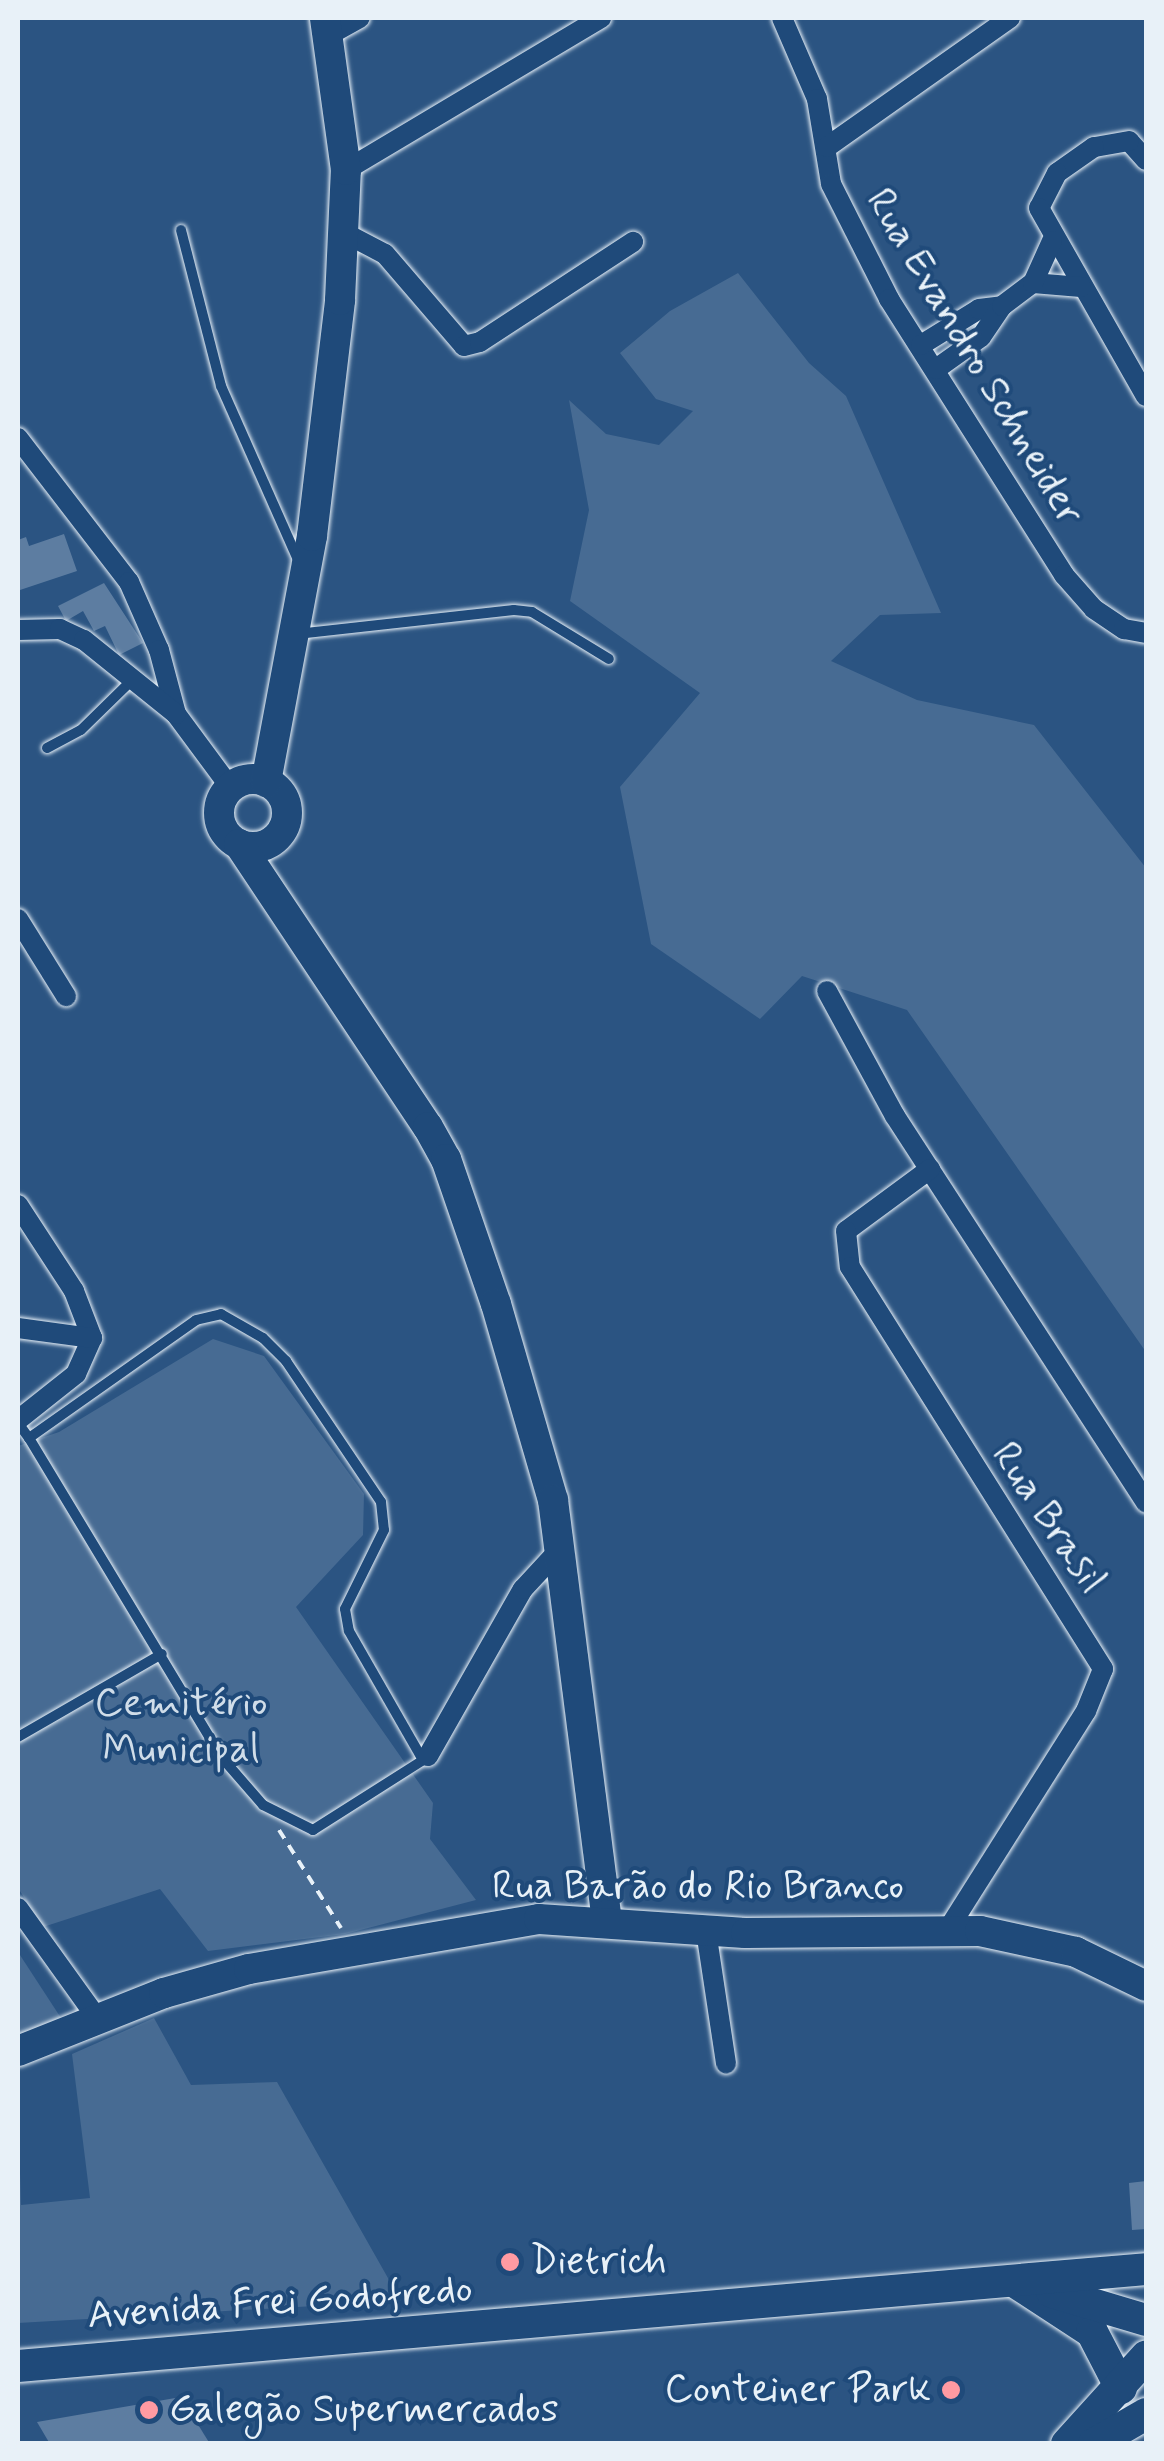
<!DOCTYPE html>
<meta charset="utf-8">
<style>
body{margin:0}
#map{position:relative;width:1164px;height:2461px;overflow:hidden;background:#2b5482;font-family:Mynerve,sans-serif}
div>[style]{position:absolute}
.green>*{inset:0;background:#476b93}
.building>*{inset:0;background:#5d7da1}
.path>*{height:4px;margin-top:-2px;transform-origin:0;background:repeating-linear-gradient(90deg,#e8f1f8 0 10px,transparent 0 18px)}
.roads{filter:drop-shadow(0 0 2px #e8f1f8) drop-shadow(0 0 2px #e8f1f8)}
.lane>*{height:10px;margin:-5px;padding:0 5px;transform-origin:5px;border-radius:5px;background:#1f4a7a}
.street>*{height:20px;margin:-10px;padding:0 10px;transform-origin:10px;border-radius:10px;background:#1f4a7a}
.secondary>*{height:30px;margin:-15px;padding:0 15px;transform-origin:15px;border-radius:15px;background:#1f4a7a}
.secondary>.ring{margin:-15px;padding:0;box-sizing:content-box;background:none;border:30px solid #1f4a7a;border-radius:50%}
.primary>*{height:32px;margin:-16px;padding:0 16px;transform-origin:16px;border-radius:16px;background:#1f4a7a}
.dots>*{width:28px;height:28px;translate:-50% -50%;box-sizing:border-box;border:5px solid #1f4a7a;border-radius:50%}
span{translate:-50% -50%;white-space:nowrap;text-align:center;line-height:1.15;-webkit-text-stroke:8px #1f4a7a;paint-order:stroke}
.street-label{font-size:40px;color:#e8f1f8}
.park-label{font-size:40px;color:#d0dde9}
.poi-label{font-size:40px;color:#e8f1f8}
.left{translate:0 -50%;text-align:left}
.right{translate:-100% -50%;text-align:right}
.frame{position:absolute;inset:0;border:20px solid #e8f1f8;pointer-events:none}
</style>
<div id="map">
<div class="green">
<i style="clip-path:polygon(738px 273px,809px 363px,846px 396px,941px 613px,880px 615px,831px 661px,917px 700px,1034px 725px,1146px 868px,1146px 1352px,907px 1010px,802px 976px,760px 1019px,651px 944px,620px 787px,700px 693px,570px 601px,589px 510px,569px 400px,606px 434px,659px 445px,693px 411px,656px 399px,620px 353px,670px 311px)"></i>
<i style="clip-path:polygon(213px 1339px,264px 1356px,364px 1494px,363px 1535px,296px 1607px,433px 1803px,430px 1839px,476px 1900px,345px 1934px,208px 1951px,160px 1889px,43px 1927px,18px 1888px,18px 1446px,59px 1432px)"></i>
<i style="clip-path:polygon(18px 1952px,61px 2018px,18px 2037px)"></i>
<i style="clip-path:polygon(154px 2018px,191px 2085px,277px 2082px,401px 2301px,18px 2323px,18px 2108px,21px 2205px,90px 2198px,72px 2054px)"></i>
</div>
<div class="building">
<i style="clip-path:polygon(64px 534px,77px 571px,20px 590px,18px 540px,26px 537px,29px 546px)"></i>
<i style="clip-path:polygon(104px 583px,143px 643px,119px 655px,105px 626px,94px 631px,83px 611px,66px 621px,58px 606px)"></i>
<i style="clip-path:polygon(1146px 2181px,1146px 2229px,1132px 2230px,1129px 2183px)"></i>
<i style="clip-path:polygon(181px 2397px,210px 2444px,50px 2444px,37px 2422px)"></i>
</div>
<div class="path">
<i style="left:279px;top:1830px;width:116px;rotate:57.7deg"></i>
</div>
<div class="roads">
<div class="lane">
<i style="left:181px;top:230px;width:161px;rotate:75.6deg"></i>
<i style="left:221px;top:386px;width:193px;rotate:66.1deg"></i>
<i style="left:297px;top:634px;width:218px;rotate:-6.3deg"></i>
<i style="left:514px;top:610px;width:18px;rotate:6deg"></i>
<i style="left:532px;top:612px;width:90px;rotate:31.4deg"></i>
<i style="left:47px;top:748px;width:38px;rotate:-28deg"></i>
<i style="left:81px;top:730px;width:71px;rotate:-44.4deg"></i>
<i style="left:18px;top:1423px;width:19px;rotate:54deg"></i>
<i style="left:29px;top:1438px;width:204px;rotate:-35.2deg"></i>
<i style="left:196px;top:1320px;width:26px;rotate:-13deg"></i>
<i style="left:221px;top:1314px;width:48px;rotate:29.7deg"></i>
<i style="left:263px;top:1338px;width:33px;rotate:45deg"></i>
<i style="left:286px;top:1361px;width:170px;rotate:56deg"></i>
<i style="left:381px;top:1502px;width:28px;rotate:84deg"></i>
<i style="left:384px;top:1530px;width:88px;rotate:116.3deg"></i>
<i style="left:345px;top:1609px;width:22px;rotate:80deg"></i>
<i style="left:349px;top:1631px;width:149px;rotate:60.2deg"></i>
<i style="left:29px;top:1438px;width:375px;rotate:58.9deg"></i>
<i style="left:223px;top:1759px;width:61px;rotate:49deg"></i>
<i style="left:263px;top:1805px;width:56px;rotate:26.6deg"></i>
<i style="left:313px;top:1830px;width:136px;rotate:-32.4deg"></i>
<i style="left:18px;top:1737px;width:166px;rotate:-30deg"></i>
</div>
<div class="street">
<i style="left:782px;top:18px;width:88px;rotate:66.6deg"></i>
<i style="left:817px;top:99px;width:86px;rotate:80.6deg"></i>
<i style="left:831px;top:184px;width:129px;rotate:63.2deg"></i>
<i style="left:889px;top:299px;width:327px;rotate:57.6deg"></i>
<i style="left:1064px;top:575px;width:45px;rotate:48.6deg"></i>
<i style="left:1094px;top:609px;width:36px;rotate:34deg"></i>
<i style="left:1124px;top:629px;width:22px;rotate:10deg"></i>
<i style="left:329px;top:35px;width:35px;rotate:-29deg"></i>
<i style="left:827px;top:147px;width:224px;rotate:-35.2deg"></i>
<i style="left:1146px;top:160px;width:25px;rotate:-132deg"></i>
<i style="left:1129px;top:141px;width:36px;rotate:170deg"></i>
<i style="left:1094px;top:147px;width:45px;rotate:144.9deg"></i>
<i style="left:1057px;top:173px;width:39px;rotate:117deg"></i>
<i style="left:1039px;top:208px;width:216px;rotate:60.4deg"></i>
<i style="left:346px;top:170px;width:297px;rotate:-30.8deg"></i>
<i style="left:343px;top:232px;width:47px;rotate:27.6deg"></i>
<i style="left:385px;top:254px;width:121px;rotate:49.3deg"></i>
<i style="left:464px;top:346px;width:16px;rotate:-14deg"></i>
<i style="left:480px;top:342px;width:183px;rotate:-33.2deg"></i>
<i style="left:1033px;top:283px;width:48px;rotate:4.8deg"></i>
<i style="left:921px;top:345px;width:68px;rotate:-31.8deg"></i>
<i style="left:979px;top:309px;width:23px;rotate:-7deg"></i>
<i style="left:936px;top:369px;width:55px;rotate:-35.4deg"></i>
<i style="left:981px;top:337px;width:37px;rotate:-56deg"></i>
<i style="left:1002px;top:306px;width:39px;rotate:-37deg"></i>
<i style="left:1033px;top:283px;width:46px;rotate:-65.7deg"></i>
<i style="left:18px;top:438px;width:182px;rotate:52.4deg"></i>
<i style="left:129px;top:582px;width:74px;rotate:66.2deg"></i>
<i style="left:159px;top:650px;width:66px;rotate:75.1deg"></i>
<i style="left:176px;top:714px;width:91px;rotate:53.5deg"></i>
<i style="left:18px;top:630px;width:42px;rotate:-1.4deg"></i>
<i style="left:60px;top:629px;width:26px;rotate:25deg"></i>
<i style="left:84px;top:640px;width:118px;rotate:38.8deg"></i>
<i style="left:18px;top:919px;width:91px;rotate:58.1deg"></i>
<i style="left:827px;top:991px;width:142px;rotate:61.5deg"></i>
<i style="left:895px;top:1116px;width:461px;rotate:57deg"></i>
<i style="left:930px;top:1169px;width:104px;rotate:143.6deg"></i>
<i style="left:846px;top:1231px;width:36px;rotate:84deg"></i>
<i style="left:850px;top:1267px;width:475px;rotate:57.8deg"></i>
<i style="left:1103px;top:1669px;width:45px;rotate:112deg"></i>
<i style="left:1086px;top:1711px;width:258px;rotate:122.3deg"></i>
<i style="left:18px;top:1205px;width:103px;rotate:56.9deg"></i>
<i style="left:74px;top:1291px;width:50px;rotate:69deg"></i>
<i style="left:92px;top:1338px;width:39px;rotate:114deg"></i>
<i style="left:76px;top:1374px;width:74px;rotate:141.6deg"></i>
<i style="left:18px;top:1328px;width:75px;rotate:7.7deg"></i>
<i style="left:428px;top:1756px;width:192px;rotate:-60.4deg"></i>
<i style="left:523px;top:1589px;width:54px;rotate:-47.2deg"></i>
<i style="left:18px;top:1908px;width:135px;rotate:54.3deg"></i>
<i style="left:706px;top:1931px;width:134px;rotate:81.4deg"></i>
</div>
<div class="secondary">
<i class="ring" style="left:219px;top:779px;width:38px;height:38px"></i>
<i style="left:266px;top:782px;width:250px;rotate:-79.4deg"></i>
<i style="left:312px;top:536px;width:238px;rotate:-83.2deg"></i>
<i style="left:340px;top:300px;width:130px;rotate:-87.4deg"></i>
<i style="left:346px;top:170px;width:153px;rotate:-97.9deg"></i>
<i style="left:239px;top:844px;width:340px;rotate:56.3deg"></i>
<i style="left:428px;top:1127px;width:37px;rotate:61deg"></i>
<i style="left:446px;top:1159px;width:153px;rotate:71deg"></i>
<i style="left:496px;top:1304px;width:204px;rotate:73.8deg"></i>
<i style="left:553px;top:1500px;width:423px;rotate:82.7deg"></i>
<i style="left:18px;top:2051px;width:157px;rotate:-21.7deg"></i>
<i style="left:164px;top:1993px;width:88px;rotate:-15.8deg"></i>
<i style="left:249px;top:1969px;width:294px;rotate:-9.8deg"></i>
<i style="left:539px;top:1919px;width:207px;rotate:3.9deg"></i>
<i style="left:746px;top:1933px;width:234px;rotate:-0.5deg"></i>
<i style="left:980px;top:1931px;width:98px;rotate:12.3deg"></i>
<i style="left:1076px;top:1952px;width:78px;rotate:25.9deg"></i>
</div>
<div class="primary">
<i style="left:1014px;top:2281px;width:93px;rotate:33.2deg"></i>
<i style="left:1092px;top:2332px;width:63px;rotate:62.6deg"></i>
<i style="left:1052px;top:2292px;width:98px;rotate:16.6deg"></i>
<i style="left:18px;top:2366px;width:1132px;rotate:-4.91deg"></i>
<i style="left:1067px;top:2444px;width:118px;rotate:-47.8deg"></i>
<i style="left:1094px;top:2444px;width:60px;rotate:-30deg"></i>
</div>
</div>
<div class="dots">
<i style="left:510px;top:2262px;background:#ff9aa2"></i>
<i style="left:951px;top:2390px;background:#ff9aa2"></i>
<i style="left:149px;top:2410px;background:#ff9aa2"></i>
</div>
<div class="street-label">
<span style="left:974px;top:357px;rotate:59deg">Rua Evandro Schneider</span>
<span style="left:1048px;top:1518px;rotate:56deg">Rua Brasil</span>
<span style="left:698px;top:1887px">Rua Barão do Rio Branco</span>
<span style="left:280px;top:2303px;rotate:-4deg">Avenida Frei Godofredo</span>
</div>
<div class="park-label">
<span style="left:181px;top:1727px">Cemitério<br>Municipal</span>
</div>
<div class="poi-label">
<span class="left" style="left:530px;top:2262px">Dietrich</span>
<span class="right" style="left:931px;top:2390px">Conteiner Park</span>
<span class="left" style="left:169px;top:2410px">Galegão Supermercados</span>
</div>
<div class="frame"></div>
</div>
